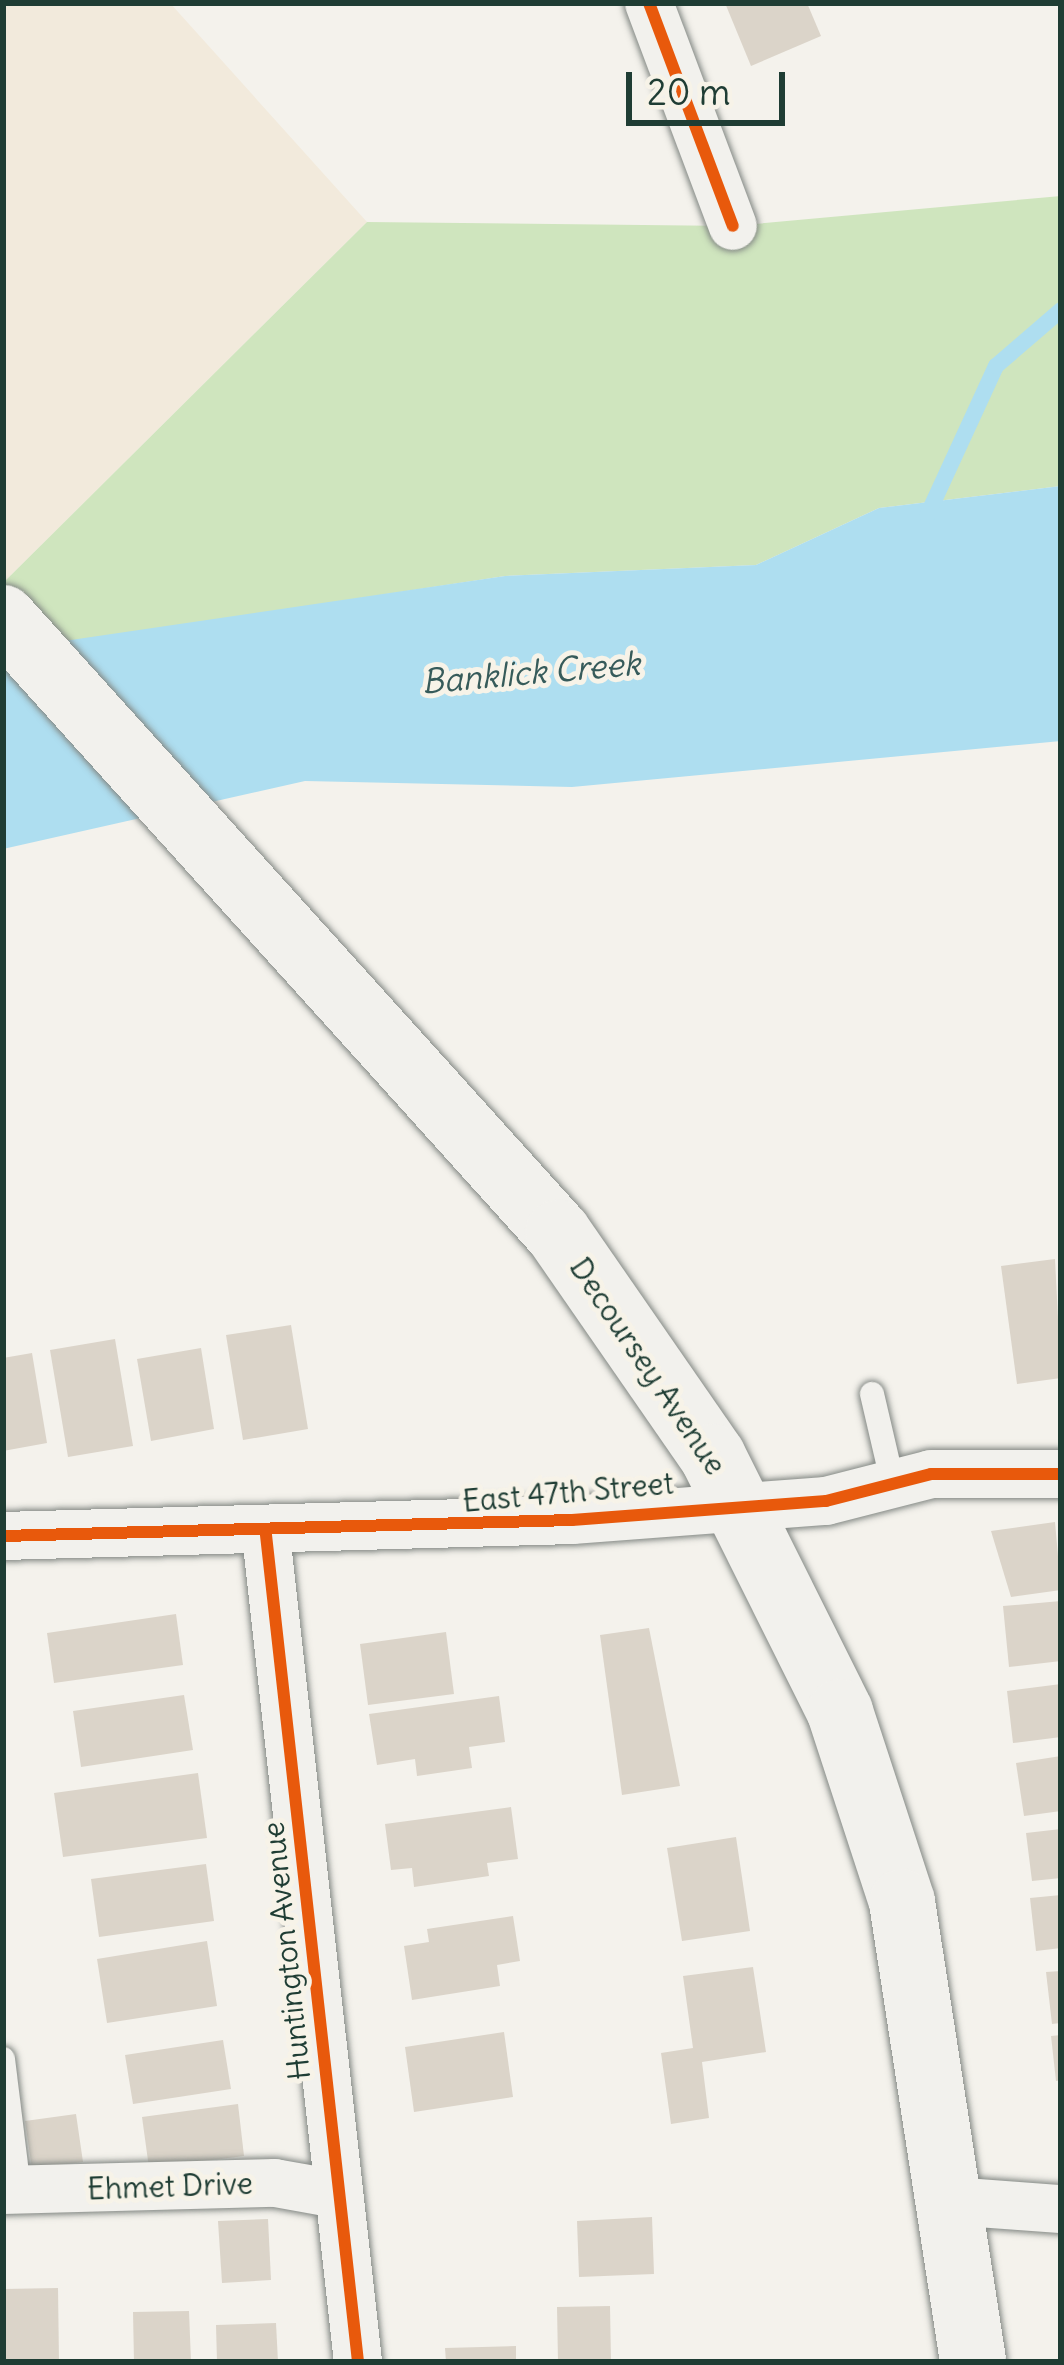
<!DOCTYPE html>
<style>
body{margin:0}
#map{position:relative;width:1064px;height:2365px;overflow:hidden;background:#f4f2ec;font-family:Delius,sans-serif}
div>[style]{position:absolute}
.built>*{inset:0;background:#f2eadc}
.green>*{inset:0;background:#cfe5be}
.water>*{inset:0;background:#aedef0}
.stream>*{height:16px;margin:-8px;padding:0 8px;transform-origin:8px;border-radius:8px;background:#aedef0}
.building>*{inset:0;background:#dbd4c9}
.roads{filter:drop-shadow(0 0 3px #848985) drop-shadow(0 0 3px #848985)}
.lane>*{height:24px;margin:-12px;padding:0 12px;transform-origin:12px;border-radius:12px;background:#f2f1ed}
.street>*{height:48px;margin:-24px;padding:0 24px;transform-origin:24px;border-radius:24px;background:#f2f1ed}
.secondary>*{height:66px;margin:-33px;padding:0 33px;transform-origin:33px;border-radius:33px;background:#f2f1ed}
.cycleway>*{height:12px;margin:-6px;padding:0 6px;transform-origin:6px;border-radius:6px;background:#e8590c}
span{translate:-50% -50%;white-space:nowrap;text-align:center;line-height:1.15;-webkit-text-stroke:10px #f7f3e8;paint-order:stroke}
.street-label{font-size:30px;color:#1f3d34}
.water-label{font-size:33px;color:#365b5a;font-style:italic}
.frame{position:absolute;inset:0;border:6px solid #1f3d34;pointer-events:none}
.scale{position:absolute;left:626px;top:72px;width:159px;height:54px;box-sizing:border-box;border:6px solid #1f3d34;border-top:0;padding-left:15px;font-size:36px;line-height:42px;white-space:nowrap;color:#1f3d34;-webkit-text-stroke:9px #f7f3e8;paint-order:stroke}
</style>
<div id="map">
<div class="built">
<i style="clip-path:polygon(3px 3px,170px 3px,367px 222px,3px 583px)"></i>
</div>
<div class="green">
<i style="clip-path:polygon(1061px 196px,1061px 486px,879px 508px,756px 565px,505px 576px,31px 648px,3px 618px,3px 583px,367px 222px,733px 226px)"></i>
</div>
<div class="water">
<i style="clip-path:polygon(1061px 486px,1061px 741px,572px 787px,305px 781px,3px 849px,3px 650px,505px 576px,756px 565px,879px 508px)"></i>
</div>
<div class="stream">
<i style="left:927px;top:516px;width:165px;rotate:-65.3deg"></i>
<i style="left:996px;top:366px;width:86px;rotate:-40.7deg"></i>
</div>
<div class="building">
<i style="clip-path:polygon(725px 3px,807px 3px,821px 36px,751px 66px)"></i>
<i style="clip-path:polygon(1055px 1259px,1061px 1378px,1017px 1384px,1001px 1266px)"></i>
<i style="clip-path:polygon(291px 1325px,308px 1429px,243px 1440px,226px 1335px)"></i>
<i style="clip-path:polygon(115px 1339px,133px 1446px,68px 1457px,50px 1350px)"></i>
<i style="clip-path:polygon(201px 1348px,214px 1429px,151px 1441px,137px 1359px)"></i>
<i style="clip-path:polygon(32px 1353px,47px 1443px,3px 1451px,3px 1358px)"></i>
<i style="clip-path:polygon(1055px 1522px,1061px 1590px,1011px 1597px,991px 1531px)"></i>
<i style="clip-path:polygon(1061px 1601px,1061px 1661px,1009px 1667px,1003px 1606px)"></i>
<i style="clip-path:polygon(176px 1614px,183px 1665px,54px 1683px,47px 1633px)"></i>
<i style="clip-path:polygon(649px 1628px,680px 1786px,622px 1795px,600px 1635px)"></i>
<i style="clip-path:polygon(446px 1632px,454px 1694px,368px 1705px,360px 1644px)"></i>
<i style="clip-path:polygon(1061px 1684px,1061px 1737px,1013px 1743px,1007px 1691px)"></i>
<i style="clip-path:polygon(184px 1695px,193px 1750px,81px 1767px,73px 1711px)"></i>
<i style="clip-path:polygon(499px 1696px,505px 1742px,469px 1747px,472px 1768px,417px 1776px,415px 1759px,377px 1765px,369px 1714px)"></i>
<i style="clip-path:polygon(1061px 1756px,1061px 1811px,1024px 1816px,1016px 1763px)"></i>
<i style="clip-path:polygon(198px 1773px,207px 1838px,63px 1857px,54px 1793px)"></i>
<i style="clip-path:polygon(511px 1807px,518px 1859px,487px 1863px,489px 1876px,414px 1887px,412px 1868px,391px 1870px,385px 1824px)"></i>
<i style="clip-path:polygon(1061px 1829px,1061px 1878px,1032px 1881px,1026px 1833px)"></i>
<i style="clip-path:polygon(736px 1837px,750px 1931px,682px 1941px,667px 1848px)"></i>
<i style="clip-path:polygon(206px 1864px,214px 1921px,99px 1937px,91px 1879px)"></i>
<i style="clip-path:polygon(1061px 1895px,1061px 1948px,1036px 1951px,1030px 1898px)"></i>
<i style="clip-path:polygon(513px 1916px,520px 1961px,497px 1965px,500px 1986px,412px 2000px,404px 1946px,429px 1942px,427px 1929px)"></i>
<i style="clip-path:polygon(207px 1941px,217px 2006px,107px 2023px,97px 1959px)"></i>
<i style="clip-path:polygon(753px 1967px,766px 2052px,702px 2062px,709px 2118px,671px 2124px,661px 2053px,693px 2048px,683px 1976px)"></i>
<i style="clip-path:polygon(1061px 1971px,1061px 2023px,1052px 2024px,1046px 1972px)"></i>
<i style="clip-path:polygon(504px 2032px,513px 2097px,414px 2112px,405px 2047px)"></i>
<i style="clip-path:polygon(1061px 2035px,1061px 2080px,1056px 2081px,1051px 2036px)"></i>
<i style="clip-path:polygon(223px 2040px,231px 2089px,133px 2104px,125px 2055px)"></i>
<i style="clip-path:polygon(238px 2104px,244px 2156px,149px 2168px,142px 2117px)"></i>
<i style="clip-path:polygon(76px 2114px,83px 2162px,32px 2169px,25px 2121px)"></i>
<i style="clip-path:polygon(652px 2217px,654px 2274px,579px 2277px,577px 2221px)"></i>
<i style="clip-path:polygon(268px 2219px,271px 2280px,222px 2283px,218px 2221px)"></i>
<i style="clip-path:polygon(58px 2288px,59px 2362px,3px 2362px,3px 2289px)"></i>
<i style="clip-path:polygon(610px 2306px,611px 2362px,558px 2362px,557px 2307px)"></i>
<i style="clip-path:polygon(189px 2311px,191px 2362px,134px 2362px,133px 2312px)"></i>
<i style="clip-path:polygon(276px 2323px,278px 2362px,217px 2362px,216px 2325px)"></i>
<i style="clip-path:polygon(516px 2346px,516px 2362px,446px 2362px,445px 2348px)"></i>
</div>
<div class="roads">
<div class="lane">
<i style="left:872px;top:1394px;width:92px;rotate:76.9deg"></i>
<i style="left:3px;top:2059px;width:132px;rotate:83deg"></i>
</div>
<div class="street">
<i style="left:649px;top:3px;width:238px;rotate:69.4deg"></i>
<i style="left:266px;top:1535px;width:832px;rotate:83.65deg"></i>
<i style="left:3px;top:1536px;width:569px;rotate:-1.61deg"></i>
<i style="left:572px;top:1520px;width:255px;rotate:-4.3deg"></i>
<i style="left:826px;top:1501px;width:108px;rotate:-14.4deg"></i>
<i style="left:931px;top:1474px;width:130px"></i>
<i style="left:3px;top:2190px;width:272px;rotate:-1.5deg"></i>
<i style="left:275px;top:2183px;width:62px;rotate:10.2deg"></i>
<i style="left:951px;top:2201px;width:110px;rotate:4.2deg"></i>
</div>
<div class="secondary">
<i style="left:3px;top:618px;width:828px;rotate:47.94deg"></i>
<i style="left:558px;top:1233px;width:272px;rotate:55.3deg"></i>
<i style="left:713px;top:1457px;width:285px;rotate:63.5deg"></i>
<i style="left:840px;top:1712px;width:200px;rotate:71.9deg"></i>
<i style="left:902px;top:1902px;width:465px;rotate:81.2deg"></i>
</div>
</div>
<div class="cycleway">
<i style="left:649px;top:3px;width:238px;rotate:69.4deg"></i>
<i style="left:266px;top:1535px;width:832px;rotate:83.65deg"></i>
<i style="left:3px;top:1536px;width:569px;rotate:-1.61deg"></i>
<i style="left:572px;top:1520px;width:255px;rotate:-4.3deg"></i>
<i style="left:826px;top:1501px;width:108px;rotate:-14.4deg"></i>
<i style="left:931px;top:1474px;width:130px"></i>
</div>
<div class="street-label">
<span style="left:648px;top:1366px;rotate:56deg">Decoursey Avenue</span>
<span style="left:568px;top:1492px;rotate:-5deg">East 47th Street</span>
<span style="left:286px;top:1951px;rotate:-96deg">Huntington Avenue</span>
<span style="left:170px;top:2186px;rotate:-2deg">Ehmet Drive</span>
</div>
<div class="water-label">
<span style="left:531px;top:673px;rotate:-5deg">Banklick Creek</span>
</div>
<div class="frame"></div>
<div class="scale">20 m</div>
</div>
